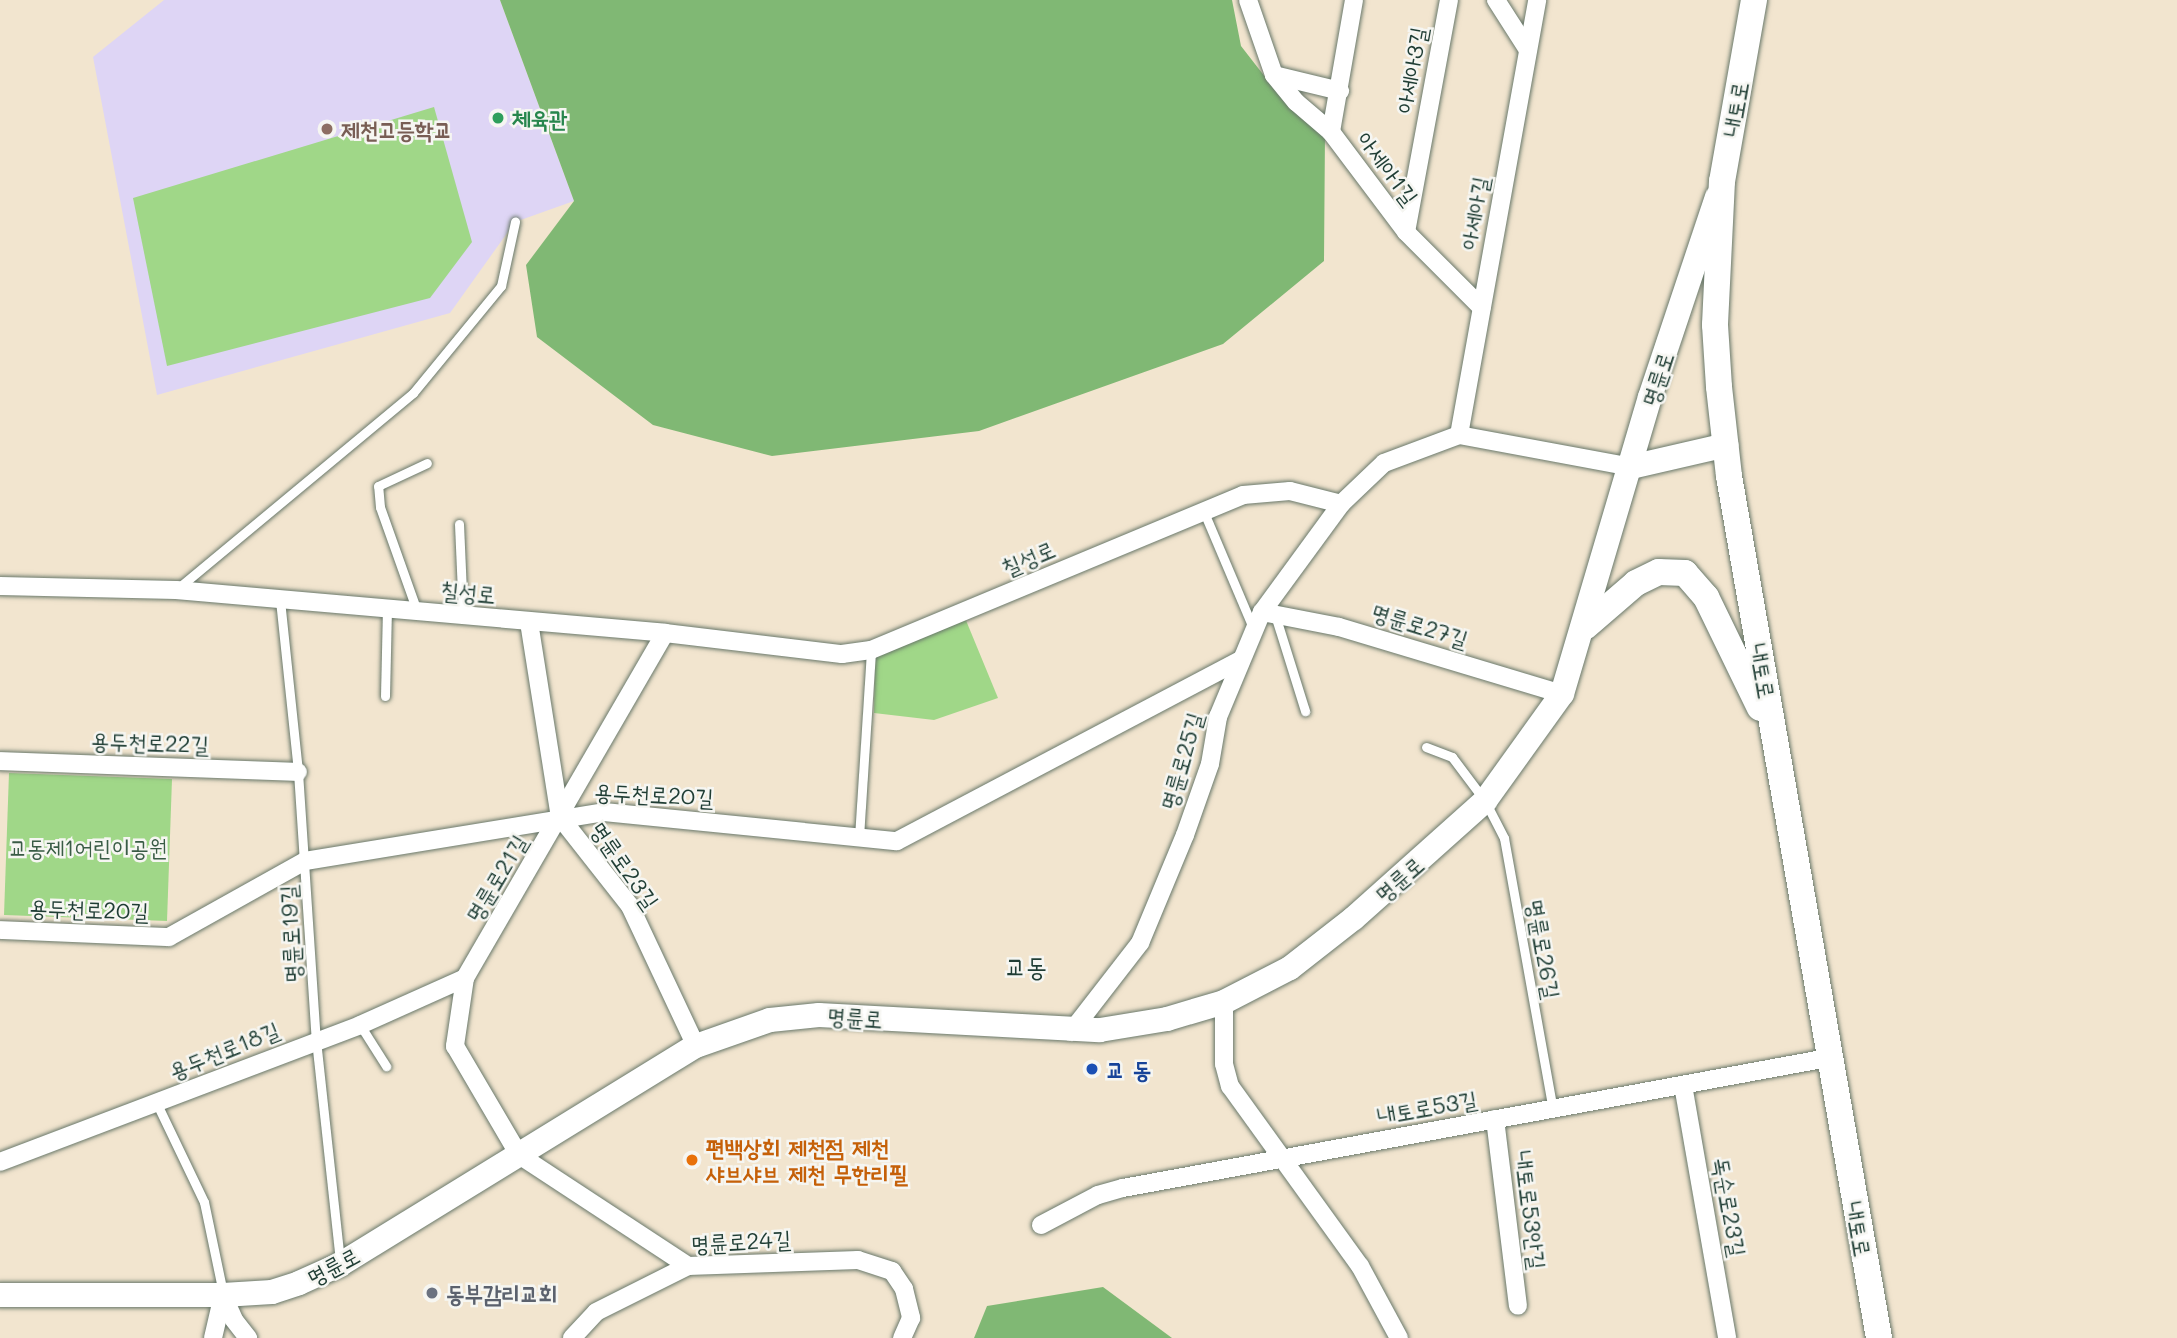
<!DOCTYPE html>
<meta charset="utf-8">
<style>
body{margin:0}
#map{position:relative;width:2177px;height:1338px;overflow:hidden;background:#f2e5cf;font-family:Mali,"Poor Story",sans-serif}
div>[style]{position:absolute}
.built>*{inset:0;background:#ded5f5}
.green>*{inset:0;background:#a0d788}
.forest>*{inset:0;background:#80b874}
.roads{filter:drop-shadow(0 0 2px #69786a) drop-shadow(0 0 2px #69786a)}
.lane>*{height:9px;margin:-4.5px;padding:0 4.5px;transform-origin:4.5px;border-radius:4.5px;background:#fff}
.street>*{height:18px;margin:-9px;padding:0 9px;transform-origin:9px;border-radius:9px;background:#fff}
.secondary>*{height:24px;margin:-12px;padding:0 12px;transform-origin:12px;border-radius:12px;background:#fff}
.primary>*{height:26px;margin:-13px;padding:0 13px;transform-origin:13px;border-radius:13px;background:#fff}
.dots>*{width:19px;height:19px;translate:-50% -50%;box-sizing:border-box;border:4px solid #f6f6f2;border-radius:50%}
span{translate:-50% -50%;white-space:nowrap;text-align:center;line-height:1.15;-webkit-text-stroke:5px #f6f6f2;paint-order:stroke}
.street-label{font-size:23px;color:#1f3d34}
.leisure-label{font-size:23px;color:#27864d;font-weight:700}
.left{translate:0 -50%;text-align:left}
.education-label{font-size:23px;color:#785e54;font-weight:700}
.park-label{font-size:23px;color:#395c45}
.transit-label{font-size:23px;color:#164399;font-weight:700}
.food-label{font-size:23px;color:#c56008;font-weight:700}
.worship-label{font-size:23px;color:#5b616d;font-weight:700}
.quarter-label{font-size:26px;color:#1f3d34}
</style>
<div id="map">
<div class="built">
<i style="clip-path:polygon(164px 0,500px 0,574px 201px,515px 222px,450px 313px,157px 395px,93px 57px)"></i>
</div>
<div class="green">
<i style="clip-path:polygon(434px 107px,472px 242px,430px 298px,167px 366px,133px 198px)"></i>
<i style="clip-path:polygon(965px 618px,998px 698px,934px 720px,874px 713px,875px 658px)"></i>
<i style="clip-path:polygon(9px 773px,172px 779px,167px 921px,4px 915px)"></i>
</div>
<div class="forest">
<i style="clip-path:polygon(500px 0,1232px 0,1241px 46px,1269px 82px,1325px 134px,1324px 261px,1223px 344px,979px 431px,772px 456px,653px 425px,537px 337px,526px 265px,574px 201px)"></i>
<i style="clip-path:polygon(1103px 1287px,1172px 1338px,974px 1338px,987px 1306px)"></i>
</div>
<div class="roads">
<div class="lane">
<i style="left:1203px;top:510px;width:128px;rotate:67deg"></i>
<i style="left:459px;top:524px;width:92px;rotate:87.5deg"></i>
<i style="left:177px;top:589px;width:307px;rotate:-39.7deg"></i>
<i style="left:413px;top:393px;width:139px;rotate:-50.6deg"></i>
<i style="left:501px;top:286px;width:66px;rotate:-77.7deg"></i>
<i style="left:280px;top:600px;width:173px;rotate:84deg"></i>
<i style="left:298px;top:772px;width:269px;rotate:86.2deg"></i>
<i style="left:316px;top:1040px;width:222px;rotate:83.8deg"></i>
<i style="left:417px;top:611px;width:110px;rotate:-109.6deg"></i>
<i style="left:380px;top:507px;width:21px;rotate:-95deg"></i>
<i style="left:378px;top:486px;width:54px;rotate:-25.1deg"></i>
<i style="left:1275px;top:615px;width:101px;rotate:72.6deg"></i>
<i style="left:385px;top:696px;width:86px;rotate:-88.7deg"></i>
<i style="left:1426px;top:747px;width:28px;rotate:21deg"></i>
<i style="left:1452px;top:757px;width:55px;rotate:53.1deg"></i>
<i style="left:1485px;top:801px;width:42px;rotate:62.8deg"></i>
<i style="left:1504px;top:838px;width:275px;rotate:79.8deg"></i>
<i style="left:859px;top:837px;width:187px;rotate:-86.3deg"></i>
<i style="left:360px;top:1025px;width:49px;rotate:57.6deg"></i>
<i style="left:157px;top:1104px;width:109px;rotate:64.4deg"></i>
<i style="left:204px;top:1202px;width:93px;rotate:78.2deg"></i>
</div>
<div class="street">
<i style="left:1248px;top:0;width:79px;rotate:70.9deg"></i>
<i style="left:1274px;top:75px;width:68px;rotate:13.6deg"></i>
<i style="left:1354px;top:0;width:134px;rotate:99.9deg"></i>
<i style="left:1331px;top:132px;width:125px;rotate:53.1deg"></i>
<i style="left:1406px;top:232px;width:107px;rotate:45deg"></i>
<i style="left:1496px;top:0;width:59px;rotate:57.4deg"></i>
<i style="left:1274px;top:75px;width:35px;rotate:51deg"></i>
<i style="left:1296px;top:102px;width:46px;rotate:40.6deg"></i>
<i style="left:1406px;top:232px;width:236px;rotate:-79.5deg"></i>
<i style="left:1459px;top:435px;width:442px;rotate:-79.8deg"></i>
<i style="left:0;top:586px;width:176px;rotate:1.3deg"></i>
<i style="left:176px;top:590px;width:491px;rotate:5deg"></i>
<i style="left:665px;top:633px;width:178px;rotate:6.8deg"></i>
<i style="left:842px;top:654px;width:29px;rotate:-8deg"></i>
<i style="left:871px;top:650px;width:403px;rotate:-22.6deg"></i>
<i style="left:1243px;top:495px;width:47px;rotate:-4.9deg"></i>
<i style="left:1290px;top:491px;width:53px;rotate:14.3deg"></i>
<i style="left:1341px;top:504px;width:59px;rotate:-43.6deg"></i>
<i style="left:1384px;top:463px;width:80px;rotate:-20.5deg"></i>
<i style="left:1459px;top:435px;width:175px;rotate:10.5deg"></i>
<i style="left:1262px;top:612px;width:78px;rotate:11deg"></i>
<i style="left:1339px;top:627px;width:233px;rotate:16.7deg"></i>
<i style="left:529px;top:622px;width:197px;rotate:81deg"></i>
<i style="left:560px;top:817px;width:113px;rotate:51.8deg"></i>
<i style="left:630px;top:906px;width:155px;rotate:64.8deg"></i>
<i style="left:665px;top:633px;width:399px;rotate:120.1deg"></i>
<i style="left:465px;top:978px;width:69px;rotate:98.4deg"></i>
<i style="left:455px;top:1046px;width:126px;rotate:59.6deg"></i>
<i style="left:519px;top:1155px;width:202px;rotate:33.3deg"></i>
<i style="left:0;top:761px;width:298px;rotate:2.1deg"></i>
<i style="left:0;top:930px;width:169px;rotate:2.4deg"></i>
<i style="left:169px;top:937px;width:156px;rotate:-29.2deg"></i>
<i style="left:305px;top:861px;width:303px;rotate:-9.3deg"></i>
<i style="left:604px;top:812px;width:294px;rotate:5.7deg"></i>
<i style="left:897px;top:841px;width:388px;rotate:-27.8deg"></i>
<i style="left:1224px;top:1002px;width:62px;rotate:90deg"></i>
<i style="left:1224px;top:1064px;width:23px;rotate:75deg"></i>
<i style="left:1230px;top:1086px;width:222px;rotate:54.2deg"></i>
<i style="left:1360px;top:1266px;width:82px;rotate:61.6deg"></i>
<i style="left:1071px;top:1032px;width:113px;rotate:-52.2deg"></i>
<i style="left:1140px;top:943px;width:117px;rotate:-67.4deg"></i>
<i style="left:1185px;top:835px;width:75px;rotate:-70.6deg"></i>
<i style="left:1210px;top:764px;width:48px;rotate:-80.3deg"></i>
<i style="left:1218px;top:717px;width:114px;rotate:-67.3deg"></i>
<i style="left:1262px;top:612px;width:134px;rotate:-53.8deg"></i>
<i style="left:1683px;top:1085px;width:257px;rotate:80.1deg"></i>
<i style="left:1495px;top:1119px;width:188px;rotate:83deg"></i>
<i style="left:0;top:1162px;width:385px;rotate:-20.8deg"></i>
<i style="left:360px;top:1025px;width:115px;rotate:-24.1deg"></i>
<i style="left:1041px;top:1225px;width:64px;rotate:-27.8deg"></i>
<i style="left:1098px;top:1195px;width:26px;rotate:-16deg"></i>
<i style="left:1123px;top:1188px;width:717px;rotate:-10.45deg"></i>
<i style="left:223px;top:1295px;width:27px;rotate:66deg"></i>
<i style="left:234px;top:1320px;width:23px;rotate:52deg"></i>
<i style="left:213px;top:1338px;width:44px;rotate:-76.9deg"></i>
<i style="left:572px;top:1338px;width:35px;rotate:-47deg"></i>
<i style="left:596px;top:1312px;width:103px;rotate:-26.6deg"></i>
<i style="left:688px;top:1266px;width:170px;rotate:-2deg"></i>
<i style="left:858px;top:1260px;width:36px;rotate:18deg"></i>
<i style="left:892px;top:1271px;width:22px;rotate:56deg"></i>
<i style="left:904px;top:1289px;width:30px;rotate:76deg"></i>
<i style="left:911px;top:1318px;width:22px;rotate:114deg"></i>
</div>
<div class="secondary">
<i style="left:1631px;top:467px;width:98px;rotate:-13deg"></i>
<i style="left:0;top:1295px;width:223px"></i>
<i style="left:223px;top:1295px;width:49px;rotate:-3.5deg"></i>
<i style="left:272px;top:1292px;width:28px;rotate:-18deg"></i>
<i style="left:299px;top:1283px;width:46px;rotate:-24.3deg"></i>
<i style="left:341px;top:1264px;width:417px;rotate:-31.6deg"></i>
<i style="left:696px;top:1046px;width:78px;rotate:-19.4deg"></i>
<i style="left:770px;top:1020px;width:49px;rotate:-5.8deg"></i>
<i style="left:819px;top:1015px;width:281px;rotate:3.1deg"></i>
<i style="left:1100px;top:1030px;width:68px;rotate:-9.3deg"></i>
<i style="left:1167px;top:1019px;width:59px;rotate:-16.6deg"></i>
<i style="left:1224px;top:1002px;width:74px;rotate:-27.3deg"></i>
<i style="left:1290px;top:968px;width:81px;rotate:-38deg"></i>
<i style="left:1354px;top:918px;width:176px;rotate:-41.8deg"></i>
<i style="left:1485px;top:801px;width:132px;rotate:-54.3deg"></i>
<i style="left:1562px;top:694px;width:310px;rotate:-73.5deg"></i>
<i style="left:1650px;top:397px;width:211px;rotate:-71.5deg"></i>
</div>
<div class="primary">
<i style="left:1754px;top:0;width:184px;rotate:100deg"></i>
<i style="left:1722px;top:181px;width:144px;rotate:92.8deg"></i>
<i style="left:1715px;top:325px;width:62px;rotate:86.3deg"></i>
<i style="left:1719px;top:387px;width:90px;rotate:83.6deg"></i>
<i style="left:1729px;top:476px;width:875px;rotate:80.13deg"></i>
<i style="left:1585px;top:627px;width:67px;rotate:-40.8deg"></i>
<i style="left:1636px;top:583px;width:25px;rotate:-26deg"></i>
<i style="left:1659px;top:572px;width:26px;rotate:2deg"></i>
<i style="left:1685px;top:573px;width:32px;rotate:49deg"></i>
<i style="left:1706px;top:597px;width:123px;rotate:64.1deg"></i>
</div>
</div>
<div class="dots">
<i style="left:498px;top:118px;background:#2e9e5b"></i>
<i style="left:327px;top:129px;background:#8d6e63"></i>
<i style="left:1092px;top:1069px;background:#1a4fb4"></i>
<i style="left:692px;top:1160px;background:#e8710a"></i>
<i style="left:432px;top:1293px;background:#6b7280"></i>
</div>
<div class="street-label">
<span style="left:1411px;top:70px;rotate:-80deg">아세아3길</span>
<span style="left:1735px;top:109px;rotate:-80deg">내토로</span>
<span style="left:1388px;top:168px;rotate:53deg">아세아1길</span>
<span style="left:1474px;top:213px;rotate:-80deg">아세아길</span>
<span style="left:1657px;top:379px;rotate:-72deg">명륜로</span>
<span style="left:1028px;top:558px;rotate:-23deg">칠성로</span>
<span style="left:468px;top:592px;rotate:5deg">칠성로</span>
<span style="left:1420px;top:625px;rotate:17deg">명륜로27길</span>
<span style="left:1763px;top:671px;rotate:80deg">내토로</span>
<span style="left:150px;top:742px;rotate:2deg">용두천로22길</span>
<span style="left:1181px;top:761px;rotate:-74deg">명륜로25길</span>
<span style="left:654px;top:794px;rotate:3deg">용두천로20길</span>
<span style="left:625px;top:865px;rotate:55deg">명륜로23길</span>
<span style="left:496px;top:878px;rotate:-59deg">명륜로21길</span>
<span style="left:1399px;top:879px;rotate:-41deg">명륜로</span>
<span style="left:89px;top:909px;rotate:2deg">용두천로20길</span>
<span style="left:290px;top:934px;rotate:-93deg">명륜로19길</span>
<span style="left:1544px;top:949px;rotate:80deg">명륜로26길</span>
<span style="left:855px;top:1017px;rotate:4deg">명륜로</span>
<span style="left:224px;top:1050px;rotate:-22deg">용두천로18길</span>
<span style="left:1427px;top:1107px;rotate:-10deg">내토로53길</span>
<span style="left:1730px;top:1207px;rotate:80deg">독순로23길</span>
<span style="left:1531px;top:1210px;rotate:83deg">내토로53안길</span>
<span style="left:1859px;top:1229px;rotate:80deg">내토로</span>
<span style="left:741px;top:1241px;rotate:-3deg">명륜로24길</span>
<span style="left:333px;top:1266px;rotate:-28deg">명륜로</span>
</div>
<div class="leisure-label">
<span class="left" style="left:512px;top:118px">체육관</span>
</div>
<div class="education-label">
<span class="left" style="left:341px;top:129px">제천고등학교</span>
</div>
<div class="park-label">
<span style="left:88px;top:847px">교동제1어린이공원</span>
</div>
<div class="transit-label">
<span class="left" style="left:1106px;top:1069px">교 동</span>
</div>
<div class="food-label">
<span class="left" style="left:706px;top:1160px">편백상회 제천점 제천<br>샤브샤브 제천 무한리필</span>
</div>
<div class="worship-label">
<span class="left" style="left:446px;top:1293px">동부감리교회</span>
</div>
<div class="quarter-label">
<span style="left:1026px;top:967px">교동</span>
</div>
</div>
